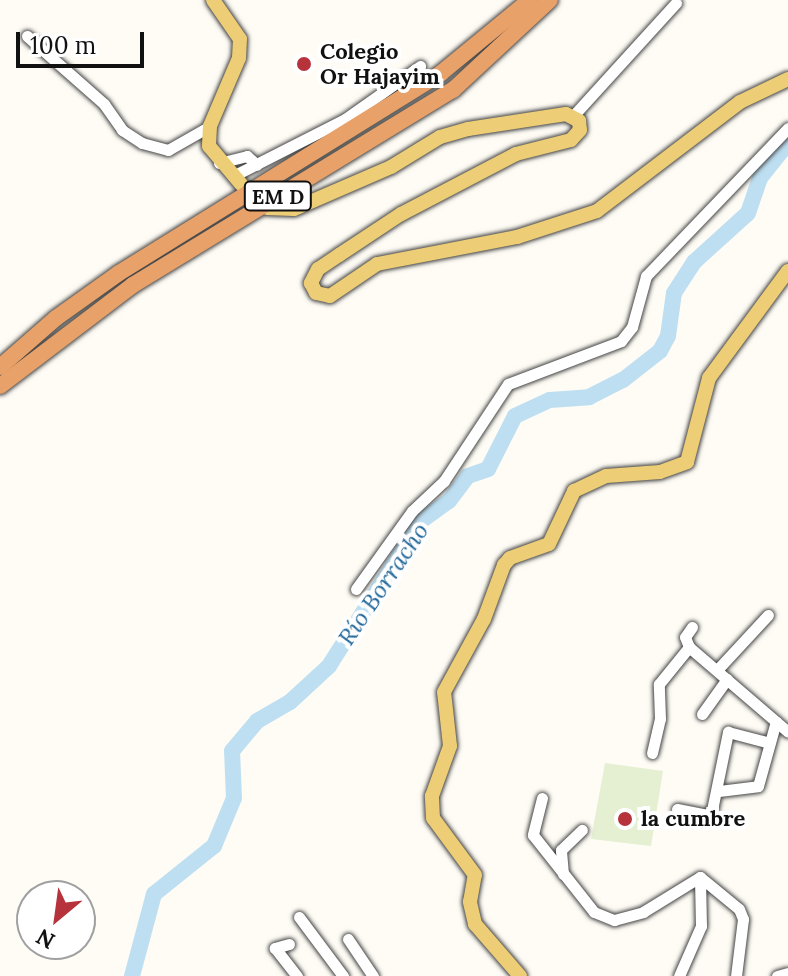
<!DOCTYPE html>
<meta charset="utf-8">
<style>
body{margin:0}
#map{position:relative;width:788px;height:976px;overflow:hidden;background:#fefcf5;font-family:Lora,serif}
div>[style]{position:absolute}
.pitch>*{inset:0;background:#e5efd2}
.river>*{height:16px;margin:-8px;padding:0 8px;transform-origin:8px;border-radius:8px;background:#bedff2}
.roads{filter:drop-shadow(0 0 2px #444) drop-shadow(0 0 2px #444)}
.minor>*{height:11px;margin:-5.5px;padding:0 5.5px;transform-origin:5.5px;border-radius:5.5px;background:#fff}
.major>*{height:14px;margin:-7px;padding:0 7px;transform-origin:7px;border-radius:7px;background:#edce76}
.highway>*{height:16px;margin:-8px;padding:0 8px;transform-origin:8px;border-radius:8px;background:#e8a169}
.dots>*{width:22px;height:22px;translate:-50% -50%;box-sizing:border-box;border:4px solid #fff;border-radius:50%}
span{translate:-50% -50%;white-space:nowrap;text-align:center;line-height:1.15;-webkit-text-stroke:8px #fff;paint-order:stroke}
.shield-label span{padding:2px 6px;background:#fff;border:2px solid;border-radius:6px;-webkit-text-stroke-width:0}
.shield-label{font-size:20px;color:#111;font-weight:700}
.poi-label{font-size:22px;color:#111;font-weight:700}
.left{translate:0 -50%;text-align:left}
.water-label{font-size:24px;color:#23689a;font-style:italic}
.north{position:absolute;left:16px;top:880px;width:80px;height:80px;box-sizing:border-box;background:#fff;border:2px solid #a0a0a0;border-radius:50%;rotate:209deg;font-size:22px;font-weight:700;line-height:32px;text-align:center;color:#111}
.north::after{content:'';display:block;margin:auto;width:28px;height:36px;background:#b7333c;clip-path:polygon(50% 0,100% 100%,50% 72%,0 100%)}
.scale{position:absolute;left:16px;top:32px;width:128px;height:36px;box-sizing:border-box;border:4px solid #111;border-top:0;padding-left:10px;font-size:24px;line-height:28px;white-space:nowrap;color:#111;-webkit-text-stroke:6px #fff;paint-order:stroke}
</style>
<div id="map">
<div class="pitch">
<i style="clip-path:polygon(605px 763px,663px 771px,651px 846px,591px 839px)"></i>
</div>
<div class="river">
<i style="left:132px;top:976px;width:85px;rotate:-75deg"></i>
<i style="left:154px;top:894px;width:77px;rotate:-38.7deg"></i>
<i style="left:214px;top:846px;width:52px;rotate:-67.4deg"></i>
<i style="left:234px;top:798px;width:47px;rotate:-92.4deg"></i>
<i style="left:232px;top:751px;width:39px;rotate:-50deg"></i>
<i style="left:257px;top:721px;width:38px;rotate:-30deg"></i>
<i style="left:290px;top:702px;width:53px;rotate:-42.7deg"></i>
<i style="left:329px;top:666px;width:172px;rotate:-57.6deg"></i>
<i style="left:421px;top:521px;width:34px;rotate:-36deg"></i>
<i style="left:449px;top:501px;width:31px;rotate:-53deg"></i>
<i style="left:468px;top:476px;width:21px;rotate:-19deg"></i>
<i style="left:488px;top:469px;width:59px;rotate:-63deg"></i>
<i style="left:515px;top:416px;width:38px;rotate:-25deg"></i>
<i style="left:550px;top:400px;width:39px;rotate:-4deg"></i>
<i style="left:589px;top:397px;width:38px;rotate:-27deg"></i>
<i style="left:623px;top:380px;width:47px;rotate:-38.1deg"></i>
<i style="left:660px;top:351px;width:17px;rotate:-62deg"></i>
<i style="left:668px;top:336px;width:43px;rotate:-82.1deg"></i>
<i style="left:674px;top:293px;width:37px;rotate:-57deg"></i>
<i style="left:694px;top:262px;width:73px;rotate:-42.2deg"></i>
<i style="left:748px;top:213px;width:37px;rotate:-71deg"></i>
<i style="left:760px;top:178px;width:45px;rotate:-51.3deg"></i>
</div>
<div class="roads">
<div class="minor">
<i style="left:27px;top:36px;width:103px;rotate:41.4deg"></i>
<i style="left:104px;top:104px;width:32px;rotate:55deg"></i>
<i style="left:122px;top:130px;width:24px;rotate:33deg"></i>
<i style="left:142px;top:143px;width:27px;rotate:15deg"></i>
<i style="left:168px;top:150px;width:48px;rotate:-29.7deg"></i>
<i style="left:573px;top:116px;width:153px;rotate:-47.7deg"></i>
<i style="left:219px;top:163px;width:29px;rotate:-14deg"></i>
<i style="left:247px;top:156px;width:13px;rotate:42deg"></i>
<i style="left:233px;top:176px;width:126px;rotate:-27deg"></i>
<i style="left:345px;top:119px;width:92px;rotate:-35.2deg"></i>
<i style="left:356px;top:589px;width:96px;rotate:-54.3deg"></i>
<i style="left:412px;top:511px;width:44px;rotate:-43.2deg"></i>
<i style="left:444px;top:481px;width:116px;rotate:-56.6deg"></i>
<i style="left:508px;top:384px;width:121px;rotate:-20.8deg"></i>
<i style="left:621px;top:341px;width:18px;rotate:-52deg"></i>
<i style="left:632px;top:327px;width:53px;rotate:-74.6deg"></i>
<i style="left:646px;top:276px;width:205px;rotate:-46.2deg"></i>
<i style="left:692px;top:627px;width:12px;rotate:125deg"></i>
<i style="left:685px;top:637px;width:11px;rotate:68deg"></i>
<i style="left:689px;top:647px;width:130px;rotate:40.6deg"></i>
<i style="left:717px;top:670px;width:75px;rotate:-47.2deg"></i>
<i style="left:702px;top:714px;width:43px;rotate:-54.5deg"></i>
<i style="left:652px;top:753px;width:35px;rotate:-77deg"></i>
<i style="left:660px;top:719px;width:35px;rotate:-92deg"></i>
<i style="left:659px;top:684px;width:48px;rotate:-51deg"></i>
<i style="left:719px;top:791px;width:39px;rotate:-7deg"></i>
<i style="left:758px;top:786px;width:67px;rotate:-74.5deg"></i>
<i style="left:542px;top:798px;width:38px;rotate:104deg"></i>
<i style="left:533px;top:835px;width:98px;rotate:51.6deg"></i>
<i style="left:594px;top:912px;width:22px;rotate:22deg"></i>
<i style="left:614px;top:920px;width:30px;rotate:-15deg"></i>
<i style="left:643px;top:912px;width:67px;rotate:-31.6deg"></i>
<i style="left:700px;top:877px;width:50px;rotate:39.4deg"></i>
<i style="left:739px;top:909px;width:11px;rotate:68deg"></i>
<i style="left:743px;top:919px;width:57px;rotate:97deg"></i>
<i style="left:677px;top:809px;width:31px;rotate:11deg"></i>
<i style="left:707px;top:815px;width:7px;rotate:-45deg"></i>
<i style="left:712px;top:810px;width:80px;rotate:-78.4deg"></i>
<i style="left:728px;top:732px;width:43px;rotate:14.7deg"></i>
<i style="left:563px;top:874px;width:24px;rotate:-95deg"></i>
<i style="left:561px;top:850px;width:29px;rotate:-44deg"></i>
<i style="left:299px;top:917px;width:74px;rotate:53.3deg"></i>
<i style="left:348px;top:939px;width:45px;rotate:56deg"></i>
<i style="left:289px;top:944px;width:15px;rotate:164deg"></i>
<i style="left:275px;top:948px;width:36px;rotate:52deg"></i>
<i style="left:679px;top:976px;width:55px;rotate:-66.3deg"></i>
<i style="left:701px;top:926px;width:49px;rotate:-91.2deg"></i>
<i style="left:777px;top:976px;width:11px;rotate:-15deg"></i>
</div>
<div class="major">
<i style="left:213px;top:0;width:47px;rotate:55.3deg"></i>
<i style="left:240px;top:39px;width:19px;rotate:93deg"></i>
<i style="left:239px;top:58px;width:74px;rotate:113.1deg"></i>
<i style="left:210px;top:126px;width:20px;rotate:93deg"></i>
<i style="left:209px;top:146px;width:50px;rotate:49.9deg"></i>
<i style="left:267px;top:208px;width:27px;rotate:2deg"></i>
<i style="left:294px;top:209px;width:106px;rotate:-23.4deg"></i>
<i style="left:391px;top:167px;width:57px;rotate:-31.5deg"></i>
<i style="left:440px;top:137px;width:29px;rotate:-16deg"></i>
<i style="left:468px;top:129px;width:99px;rotate:-8.7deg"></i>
<i style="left:566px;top:114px;width:15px;rotate:28deg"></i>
<i style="left:579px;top:121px;width:9px;rotate:84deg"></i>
<i style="left:580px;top:130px;width:13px;rotate:132deg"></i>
<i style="left:571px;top:140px;width:57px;rotate:165.7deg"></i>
<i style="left:516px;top:154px;width:130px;rotate:152.4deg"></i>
<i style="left:401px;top:214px;width:74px;rotate:146.5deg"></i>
<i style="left:339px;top:255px;width:25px;rotate:146deg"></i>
<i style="left:318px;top:269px;width:16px;rotate:117deg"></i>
<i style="left:311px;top:283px;width:11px;rotate:63deg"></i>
<i style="left:316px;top:293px;width:14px;rotate:12deg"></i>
<i style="left:330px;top:296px;width:57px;rotate:-34.2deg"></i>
<i style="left:377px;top:264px;width:143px;rotate:-10.9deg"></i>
<i style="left:517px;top:237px;width:84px;rotate:-18deg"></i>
<i style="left:597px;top:211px;width:180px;rotate:-37.3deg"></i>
<i style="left:740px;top:102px;width:53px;rotate:-25.6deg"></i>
<i style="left:520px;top:976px;width:69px;rotate:-130.9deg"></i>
<i style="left:475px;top:924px;width:23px;rotate:-103deg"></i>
<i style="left:470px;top:902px;width:27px;rotate:-80deg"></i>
<i style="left:475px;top:875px;width:71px;rotate:-126.4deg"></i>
<i style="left:433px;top:818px;width:22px;rotate:-93deg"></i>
<i style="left:432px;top:796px;width:53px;rotate:-70.2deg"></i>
<i style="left:450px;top:746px;width:54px;rotate:-96.3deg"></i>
<i style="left:444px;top:692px;width:83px;rotate:-61.3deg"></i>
<i style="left:484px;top:619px;width:58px;rotate:-69.7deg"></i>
<i style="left:504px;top:565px;width:9px;rotate:-49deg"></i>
<i style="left:510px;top:558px;width:41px;rotate:-19.7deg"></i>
<i style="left:549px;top:544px;width:59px;rotate:-64.7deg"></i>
<i style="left:574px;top:491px;width:35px;rotate:-25deg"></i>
<i style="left:606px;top:476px;width:54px;rotate:-4.2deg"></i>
<i style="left:660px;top:472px;width:29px;rotate:-20deg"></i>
<i style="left:687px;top:462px;width:87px;rotate:-75.3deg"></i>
<i style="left:709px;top:378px;width:133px;rotate:-53.6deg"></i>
</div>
<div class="highway">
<i style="left:0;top:367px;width:74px;rotate:-41.2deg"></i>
<i style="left:56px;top:318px;width:77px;rotate:-35.5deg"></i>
<i style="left:119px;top:273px;width:379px;rotate:-31.8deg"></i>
<i style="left:441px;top:73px;width:115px;rotate:-39.4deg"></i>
<i style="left:0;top:386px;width:167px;rotate:-37.2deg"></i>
<i style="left:133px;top:285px;width:375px;rotate:-31.4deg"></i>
<i style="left:453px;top:90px;width:132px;rotate:-42.9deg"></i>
</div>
</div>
<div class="dots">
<i style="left:304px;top:64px;background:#b7333c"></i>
<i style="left:625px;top:819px;background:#b7333c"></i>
</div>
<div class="shield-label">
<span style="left:278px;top:196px">EM D</span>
</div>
<div class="poi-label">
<span class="left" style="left:320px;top:64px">Colegio<br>Or Hajayim</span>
<span class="left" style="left:641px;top:819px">la cumbre</span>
</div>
<div class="water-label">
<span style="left:383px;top:584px;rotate:-56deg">Río Borracho</span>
</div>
<div class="north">N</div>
<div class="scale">100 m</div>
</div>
